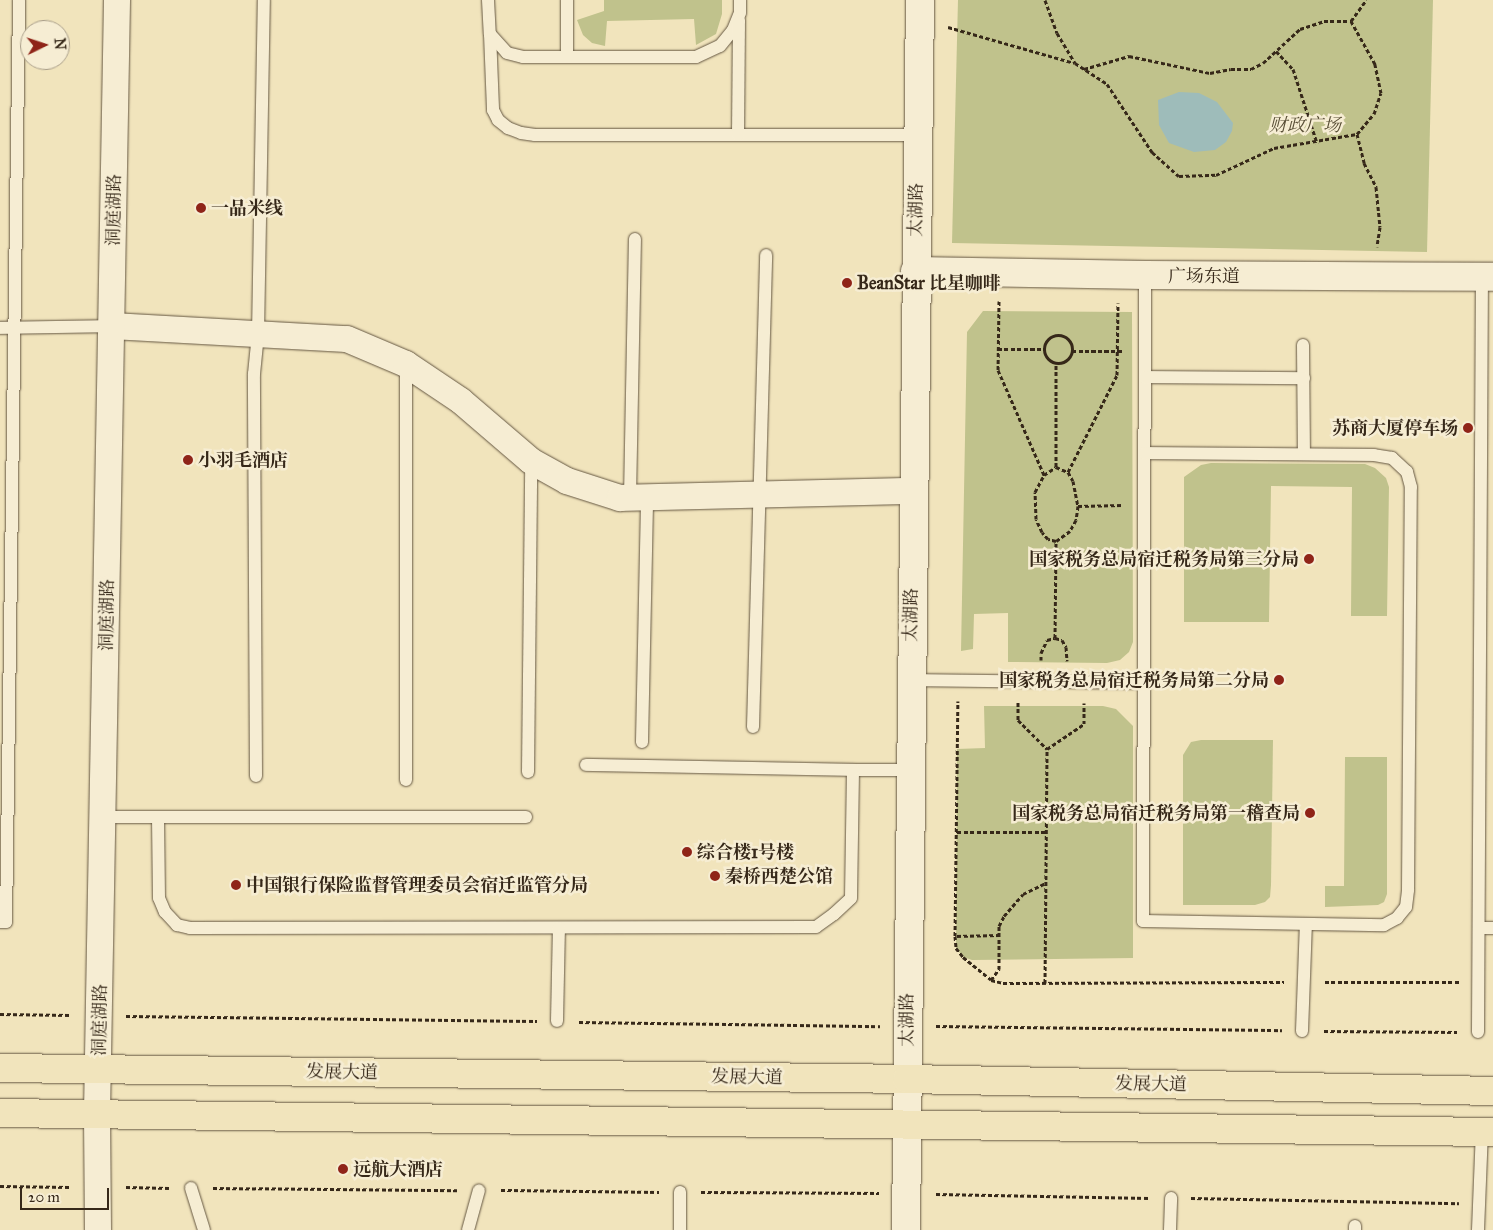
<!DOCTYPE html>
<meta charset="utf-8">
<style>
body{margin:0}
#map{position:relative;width:1493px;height:1230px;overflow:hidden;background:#f1e4bc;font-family:"IM FELL Great Primer","Noto Serif SC",serif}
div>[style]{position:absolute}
.green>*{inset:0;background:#c0c28c}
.water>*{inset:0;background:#9ebcba}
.path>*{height:3px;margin-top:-1.5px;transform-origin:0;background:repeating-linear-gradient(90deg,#362819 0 4px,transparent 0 6.5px)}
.path>.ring{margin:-1.5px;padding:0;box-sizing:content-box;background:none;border:3px solid #362819;border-radius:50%}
.roads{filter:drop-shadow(0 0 1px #655742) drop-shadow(0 0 1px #655742)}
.lane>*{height:12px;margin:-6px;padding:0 6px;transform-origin:6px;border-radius:6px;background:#f6edd3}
.street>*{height:26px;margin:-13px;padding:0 13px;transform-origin:13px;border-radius:13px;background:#f6edd3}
.secondary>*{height:28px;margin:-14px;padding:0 14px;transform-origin:14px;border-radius:14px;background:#f6edd3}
.primary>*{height:28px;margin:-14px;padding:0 14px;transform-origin:14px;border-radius:14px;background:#f1e4bc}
.dots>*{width:14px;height:14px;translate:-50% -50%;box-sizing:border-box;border:2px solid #f6edd3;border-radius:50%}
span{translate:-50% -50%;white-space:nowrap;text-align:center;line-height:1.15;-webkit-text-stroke:5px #f6edd3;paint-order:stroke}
.park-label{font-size:18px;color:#584e36;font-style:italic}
.poi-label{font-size:18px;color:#362819;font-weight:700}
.left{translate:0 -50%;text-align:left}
.right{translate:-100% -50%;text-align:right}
.street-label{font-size:18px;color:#362819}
.north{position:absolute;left:20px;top:20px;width:50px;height:50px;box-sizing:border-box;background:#f6edd3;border:1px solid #a99e89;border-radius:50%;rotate:86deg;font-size:14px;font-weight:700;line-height:20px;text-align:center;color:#362819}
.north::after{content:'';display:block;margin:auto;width:18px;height:22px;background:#8f2418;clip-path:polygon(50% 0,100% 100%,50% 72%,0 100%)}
.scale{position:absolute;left:20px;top:1188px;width:89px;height:22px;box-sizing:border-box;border:2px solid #362819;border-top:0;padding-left:6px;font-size:15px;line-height:18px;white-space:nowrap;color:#362819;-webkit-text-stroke:4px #f6edd3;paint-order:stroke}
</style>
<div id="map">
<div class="green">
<i style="clip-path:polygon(604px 0,722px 0,722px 14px,716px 34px,696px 45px,694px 19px,607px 21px,605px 46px,592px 43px,583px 35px,577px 20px,604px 11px)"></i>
<i style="clip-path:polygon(958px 0,1433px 0,1427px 252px,952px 243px)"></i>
<i style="clip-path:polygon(983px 311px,1132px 312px,1133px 642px,1129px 652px,1120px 660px,1107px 663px,1008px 662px,1008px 613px,974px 614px,973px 649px,961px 651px,967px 332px)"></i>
<i style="clip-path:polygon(1211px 463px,1365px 464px,1375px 468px,1386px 478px,1389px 487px,1387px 616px,1351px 616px,1352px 487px,1271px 486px,1269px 622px,1184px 622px,1184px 477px,1201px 465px)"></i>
<i style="clip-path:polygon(984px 706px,1103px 706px,1116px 709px,1133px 726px,1133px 958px,972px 960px,963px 957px,956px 948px,957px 749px,985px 748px)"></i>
<i style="clip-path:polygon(1201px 740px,1273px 740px,1271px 885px,1270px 897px,1265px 902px,1255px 905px,1183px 905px,1183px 755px,1191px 742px)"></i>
<i style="clip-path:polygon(1345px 757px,1387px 757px,1387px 894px,1384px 902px,1378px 905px,1325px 907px,1325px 886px,1344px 886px)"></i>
</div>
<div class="water">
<i style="clip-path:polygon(1179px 92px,1199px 93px,1217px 102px,1233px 123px,1232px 131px,1226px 142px,1215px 150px,1194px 152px,1169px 143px,1159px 125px,1158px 100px)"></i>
</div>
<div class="path">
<i style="left:1045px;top:0;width:35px;rotate:70deg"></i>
<i style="left:1057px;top:33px;width:35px;rotate:59deg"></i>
<i style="left:1075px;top:63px;width:38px;rotate:33deg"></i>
<i style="left:1107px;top:84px;width:82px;rotate:56.5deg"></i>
<i style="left:1152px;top:152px;width:36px;rotate:42deg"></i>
<i style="left:1179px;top:176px;width:37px;rotate:-2deg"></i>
<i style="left:1216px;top:175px;width:64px;rotate:-25deg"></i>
<i style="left:1274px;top:148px;width:84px;rotate:-9.6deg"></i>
<i style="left:1357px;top:134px;width:26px;rotate:-50deg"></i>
<i style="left:1374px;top:114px;width:22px;rotate:-72deg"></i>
<i style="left:1381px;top:93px;width:30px;rotate:-102deg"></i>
<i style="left:1375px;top:64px;width:49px;rotate:-119.2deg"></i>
<i style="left:1351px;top:21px;width:26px;rotate:-54deg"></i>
<i style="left:948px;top:27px;width:131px;rotate:15.9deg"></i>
<i style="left:1276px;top:51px;width:25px;rotate:47deg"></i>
<i style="left:1293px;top:69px;width:78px;rotate:72deg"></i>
<i style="left:1084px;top:69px;width:47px;rotate:-16.1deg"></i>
<i style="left:1129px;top:56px;width:83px;rotate:11.9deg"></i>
<i style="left:1210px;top:73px;width:21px;rotate:-11deg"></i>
<i style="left:1231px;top:69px;width:20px"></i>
<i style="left:1251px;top:69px;width:13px;rotate:-27deg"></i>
<i style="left:1263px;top:63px;width:50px;rotate:-42.6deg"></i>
<i style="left:1300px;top:29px;width:25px;rotate:-18deg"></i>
<i style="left:1324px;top:21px;width:27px"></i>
<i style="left:1357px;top:134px;width:30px;rotate:76deg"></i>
<i style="left:1364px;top:163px;width:27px;rotate:63deg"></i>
<i style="left:1376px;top:187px;width:40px;rotate:84.3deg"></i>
<i style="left:1380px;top:227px;width:20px;rotate:99deg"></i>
<i style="left:999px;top:301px;width:69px;rotate:90.8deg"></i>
<i style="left:998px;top:370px;width:115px;rotate:66.3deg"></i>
<i class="ring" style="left:1044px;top:335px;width:25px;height:25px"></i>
<i style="left:998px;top:349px;width:46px"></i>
<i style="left:1072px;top:351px;width:52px"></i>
<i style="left:1056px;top:467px;width:13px;rotate:23deg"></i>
<i style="left:1068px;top:472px;width:10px;rotate:61deg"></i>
<i style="left:1073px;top:481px;width:25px;rotate:79deg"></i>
<i style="left:1078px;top:506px;width:14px;rotate:98deg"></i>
<i style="left:1076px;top:520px;width:13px;rotate:119deg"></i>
<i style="left:1070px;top:531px;width:17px;rotate:144deg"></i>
<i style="left:1056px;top:541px;width:8px;rotate:-166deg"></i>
<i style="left:1048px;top:539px;width:9px;rotate:-131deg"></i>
<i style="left:1042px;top:532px;width:14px;rotate:-115deg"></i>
<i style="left:1036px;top:519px;width:27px;rotate:-92deg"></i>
<i style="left:1035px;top:492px;width:19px;rotate:-62deg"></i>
<i style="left:1044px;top:475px;width:14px;rotate:-34deg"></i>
<i style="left:1056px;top:467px;width:104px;rotate:-90deg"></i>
<i style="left:1068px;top:472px;width:109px;rotate:-63.2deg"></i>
<i style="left:1117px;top:375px;width:72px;rotate:-89.2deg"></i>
<i style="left:1078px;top:506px;width:45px;rotate:-1.3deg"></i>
<i style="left:1055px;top:638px;width:97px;rotate:-89.4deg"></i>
<i style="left:1041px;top:660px;width:7px;rotate:-90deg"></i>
<i style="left:1041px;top:653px;width:14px;rotate:-65deg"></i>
<i style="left:1047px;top:640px;width:8px;rotate:-14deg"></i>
<i style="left:1055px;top:638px;width:7px;rotate:16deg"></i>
<i style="left:1062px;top:640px;width:8px;rotate:60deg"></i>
<i style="left:1066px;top:647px;width:14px;rotate:86deg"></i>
<i style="left:1018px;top:702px;width:18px;rotate:90deg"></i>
<i style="left:1018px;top:720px;width:41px;rotate:45deg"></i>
<i style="left:1047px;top:749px;width:45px;rotate:-34deg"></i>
<i style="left:1084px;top:724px;width:21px;rotate:-90deg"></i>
<i style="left:957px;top:832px;width:89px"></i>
<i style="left:1000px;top:935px;width:45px;rotate:178.7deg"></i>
<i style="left:955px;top:936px;width:12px;rotate:85deg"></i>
<i style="left:956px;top:948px;width:11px;rotate:52deg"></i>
<i style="left:963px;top:957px;width:36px;rotate:39deg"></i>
<i style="left:991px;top:980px;width:12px;rotate:14deg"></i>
<i style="left:1003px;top:983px;width:281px;rotate:-0.2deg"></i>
<i style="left:955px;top:936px;width:235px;rotate:-89.3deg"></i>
<i style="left:991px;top:980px;width:14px;rotate:-54deg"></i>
<i style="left:999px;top:969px;width:43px;rotate:-90deg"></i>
<i style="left:999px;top:926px;width:11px;rotate:-63deg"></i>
<i style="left:1004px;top:916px;width:29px;rotate:-49deg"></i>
<i style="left:1023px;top:894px;width:25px;rotate:-26deg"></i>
<i style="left:1325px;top:982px;width:134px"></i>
<i style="left:1045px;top:983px;width:234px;rotate:-89.5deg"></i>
<i style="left:0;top:1014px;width:70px;rotate:0.8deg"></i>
<i style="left:126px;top:1016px;width:411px;rotate:0.7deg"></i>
<i style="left:579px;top:1022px;width:301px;rotate:0.8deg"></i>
<i style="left:936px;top:1026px;width:346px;rotate:0.7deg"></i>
<i style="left:1324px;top:1031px;width:133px;rotate:0.4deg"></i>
<i style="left:0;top:1186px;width:69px;rotate:0.8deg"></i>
<i style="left:126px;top:1187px;width:43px;rotate:1.3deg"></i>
<i style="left:213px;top:1188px;width:244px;rotate:0.5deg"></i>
<i style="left:501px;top:1190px;width:158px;rotate:0.7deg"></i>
<i style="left:701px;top:1192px;width:178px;rotate:0.3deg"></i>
<i style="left:936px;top:1194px;width:213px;rotate:1.1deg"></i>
<i style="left:1191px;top:1198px;width:268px;rotate:1.1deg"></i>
</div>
<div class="roads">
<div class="lane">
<i style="left:488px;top:0;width:34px;rotate:87deg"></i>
<i style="left:490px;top:34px;width:25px;rotate:48deg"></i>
<i style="left:507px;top:53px;width:16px;rotate:14deg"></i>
<i style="left:523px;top:57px;width:173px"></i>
<i style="left:696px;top:57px;width:26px;rotate:-25deg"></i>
<i style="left:720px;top:46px;width:21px;rotate:-51deg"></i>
<i style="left:733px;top:30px;width:18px;rotate:-68deg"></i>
<i style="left:740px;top:13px;width:13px;rotate:-90deg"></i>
<i style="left:490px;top:34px;width:76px;rotate:87.7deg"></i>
<i style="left:493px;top:110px;width:11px;rotate:63deg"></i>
<i style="left:498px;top:120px;width:13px;rotate:39deg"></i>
<i style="left:508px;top:128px;width:14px;rotate:21deg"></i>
<i style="left:521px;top:133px;width:14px;rotate:8deg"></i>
<i style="left:535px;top:135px;width:382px"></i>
<i style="left:567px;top:57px;width:57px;rotate:-90deg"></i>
<i style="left:738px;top:135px;width:115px;rotate:-89.5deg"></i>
<i style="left:1145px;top:275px;width:646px;rotate:90.18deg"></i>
<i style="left:1143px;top:921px;width:241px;rotate:1deg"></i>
<i style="left:1384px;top:925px;width:15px;rotate:-28deg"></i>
<i style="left:1397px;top:918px;width:14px;rotate:-51deg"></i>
<i style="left:1406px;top:907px;width:17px;rotate:-83deg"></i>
<i style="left:1408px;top:890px;width:403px;rotate:-89.6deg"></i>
<i style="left:1411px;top:487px;width:16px;rotate:-105deg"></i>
<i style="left:1407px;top:472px;width:21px;rotate:-137deg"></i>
<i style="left:1392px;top:458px;width:18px;rotate:-171deg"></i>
<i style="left:1374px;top:455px;width:229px;rotate:-179.5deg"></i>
<i style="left:0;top:328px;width:112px;rotate:-1deg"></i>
<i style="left:1303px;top:345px;width:109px;rotate:89.5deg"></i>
<i style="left:406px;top:364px;width:416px;rotate:90deg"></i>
<i style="left:1145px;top:377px;width:159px;rotate:0.4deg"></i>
<i style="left:630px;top:497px;width:258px;rotate:-88.9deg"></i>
<i style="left:911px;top:680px;width:234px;rotate:0.7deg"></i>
<i style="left:753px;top:727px;width:472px;rotate:-88.4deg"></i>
<i style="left:642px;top:742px;width:245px;rotate:-88.8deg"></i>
<i style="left:853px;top:770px;width:56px"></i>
<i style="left:528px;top:772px;width:311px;rotate:-89.4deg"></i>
<i style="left:256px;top:776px;width:402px;rotate:-90.3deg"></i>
<i style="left:254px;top:374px;width:40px;rotate:-84.3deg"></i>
<i style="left:258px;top:334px;width:334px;rotate:-89deg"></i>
<i style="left:104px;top:817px;width:422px"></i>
<i style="left:158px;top:817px;width:81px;rotate:89.3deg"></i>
<i style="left:159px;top:898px;width:15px;rotate:67deg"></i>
<i style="left:165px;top:912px;width:18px;rotate:47deg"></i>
<i style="left:177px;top:925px;width:13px;rotate:13deg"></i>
<i style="left:190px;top:928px;width:626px;rotate:-0.09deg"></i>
<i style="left:816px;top:927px;width:22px;rotate:-36deg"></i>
<i style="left:834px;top:914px;width:23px;rotate:-43deg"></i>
<i style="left:851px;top:898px;width:128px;rotate:-89.1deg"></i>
<i style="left:853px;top:770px;width:267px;rotate:-178.9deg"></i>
<i style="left:0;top:922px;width:6px"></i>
<i style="left:6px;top:922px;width:922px;rotate:-89.19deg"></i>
<i style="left:1479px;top:928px;width:14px"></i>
<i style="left:557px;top:1021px;width:93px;rotate:-88.8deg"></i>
<i style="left:1302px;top:1031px;width:107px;rotate:-87.9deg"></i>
<i style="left:1478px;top:1032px;width:755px;rotate:-89.7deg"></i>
<i style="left:191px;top:1188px;width:44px;rotate:72.8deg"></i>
<i style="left:468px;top:1230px;width:41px;rotate:-74.6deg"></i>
<i style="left:680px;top:1230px;width:38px;rotate:-90deg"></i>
<i style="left:1170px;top:1230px;width:32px;rotate:-88deg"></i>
<i style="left:1355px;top:1230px;width:4px;rotate:-90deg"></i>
<i style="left:1478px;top:1230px;width:98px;rotate:-87.7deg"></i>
</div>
<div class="street">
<i style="left:112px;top:326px;width:235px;rotate:3.2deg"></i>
<i style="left:347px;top:339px;width:64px;rotate:23deg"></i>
<i style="left:406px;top:364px;width:66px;rotate:33.9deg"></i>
<i style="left:461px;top:401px;width:92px;rotate:40.6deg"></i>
<i style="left:531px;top:461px;width:41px;rotate:29.1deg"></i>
<i style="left:567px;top:481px;width:56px;rotate:17.8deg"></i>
<i style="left:620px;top:498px;width:293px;rotate:-1.4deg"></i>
<i style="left:98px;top:1230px;width:117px;rotate:-90.5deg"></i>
<i style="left:97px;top:1113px;width:1113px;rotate:-88.97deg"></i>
</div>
<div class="secondary">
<i style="left:915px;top:271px;width:230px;rotate:1deg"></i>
<i style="left:1145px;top:275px;width:348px;rotate:0.3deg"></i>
<i style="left:906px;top:1230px;width:1230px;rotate:-89.35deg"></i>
</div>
<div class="primary">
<i style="left:0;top:1068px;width:907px;rotate:0.69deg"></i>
<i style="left:907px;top:1079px;width:586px;rotate:1.17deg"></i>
<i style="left:0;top:1113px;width:1493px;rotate:0.73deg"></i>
</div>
</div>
<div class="dots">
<i style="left:201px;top:208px;background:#8f2418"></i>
<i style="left:847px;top:283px;background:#8f2418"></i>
<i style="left:1468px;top:428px;background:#8f2418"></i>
<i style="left:188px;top:460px;background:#8f2418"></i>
<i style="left:1309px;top:559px;background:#8f2418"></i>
<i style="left:1279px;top:680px;background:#8f2418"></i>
<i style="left:1310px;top:813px;background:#8f2418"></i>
<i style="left:687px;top:852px;background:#8f2418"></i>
<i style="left:715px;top:876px;background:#8f2418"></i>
<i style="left:236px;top:885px;background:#8f2418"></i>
<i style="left:343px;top:1169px;background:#8f2418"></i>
</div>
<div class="park-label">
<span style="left:1305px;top:125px">财政广场</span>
</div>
<div class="poi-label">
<span class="left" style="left:211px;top:208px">一品米线</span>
<span class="left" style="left:857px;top:283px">BeanStar 比星咖啡</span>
<span class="right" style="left:1458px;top:428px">苏商大厦停车场</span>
<span class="left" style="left:198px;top:460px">小羽毛酒店</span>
<span class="right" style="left:1299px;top:559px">国家税务总局宿迁税务局第三分局</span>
<span class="right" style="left:1269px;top:680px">国家税务总局宿迁税务局第二分局</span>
<span class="right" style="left:1300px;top:813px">国家税务总局宿迁税务局第一稽查局</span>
<span class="left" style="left:697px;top:852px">综合楼1号楼</span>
<span class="left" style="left:725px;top:876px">秦桥西楚公馆</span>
<span class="left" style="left:246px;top:885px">中国银行保险监督管理委员会宿迁监管分局</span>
<span class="left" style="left:353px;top:1169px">远航大酒店</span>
</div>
<div class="street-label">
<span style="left:114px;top:210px;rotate:-89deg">洞庭湖路</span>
<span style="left:916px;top:210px;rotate:-89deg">太湖路</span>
<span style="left:1204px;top:276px">广场东道</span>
<span style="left:107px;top:615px;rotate:-89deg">洞庭湖路</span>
<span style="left:911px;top:615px;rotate:-89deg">太湖路</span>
<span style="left:100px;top:1020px;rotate:-89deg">洞庭湖路</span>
<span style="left:907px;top:1020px;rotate:-90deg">太湖路</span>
<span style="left:342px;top:1072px;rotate:1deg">发展大道</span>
<span style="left:747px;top:1077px;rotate:1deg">发展大道</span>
<span style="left:1151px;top:1084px;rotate:1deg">发展大道</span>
</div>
<div class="north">N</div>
<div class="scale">20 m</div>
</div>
